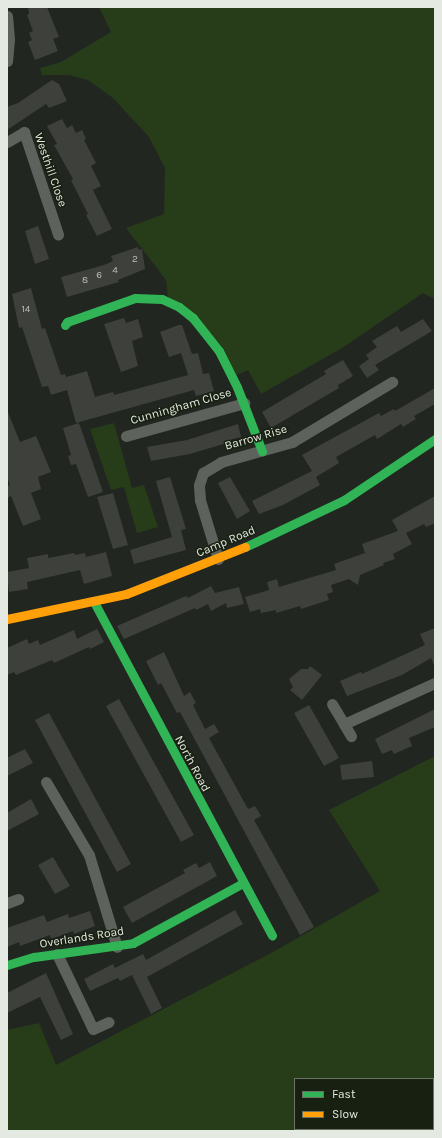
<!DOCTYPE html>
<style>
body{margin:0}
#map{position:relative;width:442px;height:1138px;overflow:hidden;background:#222620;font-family:Karla,sans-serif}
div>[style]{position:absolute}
.green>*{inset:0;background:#273c19}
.building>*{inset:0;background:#3d403b}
.street>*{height:11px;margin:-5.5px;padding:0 5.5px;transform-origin:5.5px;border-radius:5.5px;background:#5e625c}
.fast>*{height:9px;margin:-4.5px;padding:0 4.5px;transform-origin:4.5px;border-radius:4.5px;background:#30b455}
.slow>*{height:9px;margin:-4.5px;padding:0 4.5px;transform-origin:4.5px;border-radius:4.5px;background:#ff9f0a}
span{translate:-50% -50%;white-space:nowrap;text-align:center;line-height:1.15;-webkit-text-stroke:3px #182012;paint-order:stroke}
.number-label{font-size:10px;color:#bac0b8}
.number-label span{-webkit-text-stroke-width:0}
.street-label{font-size:12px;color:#e4eae1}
.frame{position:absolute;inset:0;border:8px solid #e4eae1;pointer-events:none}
.legend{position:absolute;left:294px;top:1078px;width:140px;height:52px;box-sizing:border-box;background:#182012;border:1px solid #6a7165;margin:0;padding:5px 7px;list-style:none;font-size:12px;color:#e4eae1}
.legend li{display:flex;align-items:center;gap:8px;height:20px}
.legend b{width:20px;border:1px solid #6a7165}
</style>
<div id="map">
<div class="green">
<i style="clip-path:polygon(99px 7px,435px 7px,435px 299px,423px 293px,342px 348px,261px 394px,248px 370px,237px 375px,168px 298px,166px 280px,126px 228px,164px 214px,165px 168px,149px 137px,113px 98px,88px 80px,69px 75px,42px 75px,40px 68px,61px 62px,111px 32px)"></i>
<i style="clip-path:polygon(114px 423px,132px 488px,144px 485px,158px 527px,137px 533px,124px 487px,111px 490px,90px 429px)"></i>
<i style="clip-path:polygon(evenodd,435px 756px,435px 1131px,7px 1131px,7px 1030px,39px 1023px,56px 1065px,273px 952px,380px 891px,329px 810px,435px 756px,295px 1079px,433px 1079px,433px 1129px,295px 1129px,295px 1079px)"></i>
</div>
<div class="building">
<i style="clip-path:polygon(28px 7px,47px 7px,59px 37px,53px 39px,58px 51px,35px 60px,28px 42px,32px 40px,29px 33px,33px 31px,27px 15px,29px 14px)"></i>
<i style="clip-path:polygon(52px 80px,59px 84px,67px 101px,49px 108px,46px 104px,7px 130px,7px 107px,18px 103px)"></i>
<i style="clip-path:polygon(62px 119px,67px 128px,72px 125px,76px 133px,82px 130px,86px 139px,84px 140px,96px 163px,91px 166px,101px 186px,93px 190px,112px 229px,97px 236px,86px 215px,88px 214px,71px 180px,73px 179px,54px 145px,57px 144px,47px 126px)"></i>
<i style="clip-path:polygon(38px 226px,49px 259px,35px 264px,25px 231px)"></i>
<i style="clip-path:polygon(138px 247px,139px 250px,142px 249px,145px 269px,118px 280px,119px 282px,67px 297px,61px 277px,104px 265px,113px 261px,111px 256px)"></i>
<i style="clip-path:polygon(31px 288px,42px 329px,45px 328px,61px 375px,65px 374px,66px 377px,87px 371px,95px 397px,113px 392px,114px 395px,188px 375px,181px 353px,169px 357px,160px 332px,179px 325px,182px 325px,192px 354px,198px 353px,203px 374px,209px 373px,214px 391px,196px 396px,194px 390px,76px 423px,67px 390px,51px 395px,48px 386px,42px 387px,22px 327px,19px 328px,12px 294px)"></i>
<i style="clip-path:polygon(124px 318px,126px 323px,138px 319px,143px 337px,132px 341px,138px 366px,121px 372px,104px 324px)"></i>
<i style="clip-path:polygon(423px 319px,432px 331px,375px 365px,379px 370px,367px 378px,359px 366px,369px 359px,366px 355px,377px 347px,372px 341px,397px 326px,401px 332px)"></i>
<i style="clip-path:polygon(343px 360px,353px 376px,338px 385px,339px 388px,271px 428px,262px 412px,326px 374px,324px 371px)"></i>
<i style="clip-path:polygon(435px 388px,435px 404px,414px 416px,416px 419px,403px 427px,401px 424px,377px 439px,375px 435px,336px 457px,339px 463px,316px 477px,320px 485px,283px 505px,259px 514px,252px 501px,312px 471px,302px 455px,379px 413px,381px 416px,394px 409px,395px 411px)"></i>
<i style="clip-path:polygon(7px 410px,20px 442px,36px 436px,51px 472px,38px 477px,41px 489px,31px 493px,41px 519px,23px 526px,11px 496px,7px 498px,7px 486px,10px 485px,7px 477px)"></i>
<i style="clip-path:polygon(79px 423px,103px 492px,88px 497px,76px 464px,71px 465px,68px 456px,71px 455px,63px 428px)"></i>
<i style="clip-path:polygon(238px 424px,241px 437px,229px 440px,230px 442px,190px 454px,151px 461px,147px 447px,187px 440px)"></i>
<i style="clip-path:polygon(170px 477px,186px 529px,181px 530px,186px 550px,134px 564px,130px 550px,172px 537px,156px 481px)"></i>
<i style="clip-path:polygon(230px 477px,250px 511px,237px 519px,218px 483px)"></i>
<i style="clip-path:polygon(113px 493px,128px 545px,113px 549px,97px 497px)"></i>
<i style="clip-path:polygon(435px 496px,435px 523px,426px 527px,424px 524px,406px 533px,412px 544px,393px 554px,395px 559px,383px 563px,384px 565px,360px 575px,358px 585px,349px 579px,331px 585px,333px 592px,327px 594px,329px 600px,301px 609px,300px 606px,276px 613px,276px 610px,261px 613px,260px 609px,250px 612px,245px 597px,269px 590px,267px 582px,277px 579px,279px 587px,336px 570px,334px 564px,365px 553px,362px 544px,398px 531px,392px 520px)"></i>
<i style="clip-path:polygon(106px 552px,112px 576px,84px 584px,80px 570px,27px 582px,28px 589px,9px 592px,7px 572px,29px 568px,27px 558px,48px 554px,48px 558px,74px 553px,75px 555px,85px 553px,86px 557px)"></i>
<i style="clip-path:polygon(211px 586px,215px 593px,239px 587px,244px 604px,227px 608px,226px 603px,211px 611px,208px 604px,196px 610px,195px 608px,124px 639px,117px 626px,186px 596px,188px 598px)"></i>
<i style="clip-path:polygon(435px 628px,435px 668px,431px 658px,402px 675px,347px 696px,340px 681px,361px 672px,362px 674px,425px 645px,420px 634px)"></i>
<i style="clip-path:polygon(97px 629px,104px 642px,90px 649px,89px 647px,54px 663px,52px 660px,16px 675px,14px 672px,7px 675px,7px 648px,27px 639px,29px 644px,38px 640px,40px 645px,74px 630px,77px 639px)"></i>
<i style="clip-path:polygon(164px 652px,184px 696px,190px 692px,196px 703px,193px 705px,205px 729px,214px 724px,219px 732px,209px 738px,248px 809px,255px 806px,261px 816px,254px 820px,314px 927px,300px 935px,180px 712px,177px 713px,161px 683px,158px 685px,146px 661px)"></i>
<i style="clip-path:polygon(310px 666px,322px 675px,302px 700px,290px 690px,293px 687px,289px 679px,301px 669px,308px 669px)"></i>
<i style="clip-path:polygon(119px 699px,194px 835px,181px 842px,106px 706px)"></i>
<i style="clip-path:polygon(309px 705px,339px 758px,324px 766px,294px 713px)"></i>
<i style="clip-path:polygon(435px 709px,435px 727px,409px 738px,412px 746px,394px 754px,392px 750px,382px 754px,375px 739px)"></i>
<i style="clip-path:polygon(49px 713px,131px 864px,117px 872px,35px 720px)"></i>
<i style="clip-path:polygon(25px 749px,33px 763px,7px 776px,7px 758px)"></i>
<i style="clip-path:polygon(372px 761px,374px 777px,342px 780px,340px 765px)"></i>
<i style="clip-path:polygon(31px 799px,39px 814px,7px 831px,7px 813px)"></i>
<i style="clip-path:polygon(53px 857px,70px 886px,55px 894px,38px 865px)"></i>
<i style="clip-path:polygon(210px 862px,217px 876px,132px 923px,123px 907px,185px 873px,183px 870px,196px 863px,199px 868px)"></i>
<i style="clip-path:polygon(235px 910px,243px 924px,147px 977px,162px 1008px,151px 1014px,132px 975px,120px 981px,118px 978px,90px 991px,84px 979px,113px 964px,115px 968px,143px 954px,146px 960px)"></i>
<i style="clip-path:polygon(90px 911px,95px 926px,74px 934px,73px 931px,51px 939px,50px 935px,20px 946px,19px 942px,7px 947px,7px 928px,44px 915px,47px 922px,68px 914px,69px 918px)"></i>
<i style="clip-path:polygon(46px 973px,73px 1034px,61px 1040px,40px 997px,7px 1013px,7px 993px)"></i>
</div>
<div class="street">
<i style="left:7px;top:16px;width:23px;rotate:85deg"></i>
<i style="left:9px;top:39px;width:22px;rotate:95deg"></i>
<i style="left:7px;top:142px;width:20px;rotate:-30deg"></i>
<i style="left:24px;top:132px;width:108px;rotate:71.6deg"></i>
<i style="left:126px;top:436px;width:123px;rotate:-15.6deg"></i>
<i style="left:218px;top:559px;width:62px;rotate:-107deg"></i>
<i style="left:200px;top:500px;width:15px;rotate:-94deg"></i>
<i style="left:199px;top:485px;width:13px;rotate:-72deg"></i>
<i style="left:203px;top:473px;width:21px;rotate:-31deg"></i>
<i style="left:221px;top:462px;width:74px;rotate:-15.7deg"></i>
<i style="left:292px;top:442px;width:117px;rotate:-31deg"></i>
<i style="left:332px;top:704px;width:23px;rotate:59deg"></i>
<i style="left:344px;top:724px;width:100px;rotate:-24.3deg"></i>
<i style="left:344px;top:724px;width:14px;rotate:60deg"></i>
<i style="left:46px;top:782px;width:85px;rotate:59.5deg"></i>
<i style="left:89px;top:855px;width:96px;rotate:73.1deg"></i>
<i style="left:7px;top:903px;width:12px;rotate:-20deg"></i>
<i style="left:57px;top:954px;width:83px;rotate:64.4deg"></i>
<i style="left:93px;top:1029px;width:17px;rotate:-24deg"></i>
</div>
<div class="fast">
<i style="left:65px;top:325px;width:4px;rotate:-56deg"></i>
<i style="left:67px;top:322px;width:72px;rotate:-19.4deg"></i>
<i style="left:135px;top:298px;width:27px;rotate:2deg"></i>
<i style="left:162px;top:299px;width:19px;rotate:25deg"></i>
<i style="left:179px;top:307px;width:18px;rotate:38deg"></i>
<i style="left:193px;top:318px;width:42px;rotate:51.8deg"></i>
<i style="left:219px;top:351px;width:40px;rotate:63.4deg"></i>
<i style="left:237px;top:387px;width:69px;rotate:68.7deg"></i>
<i style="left:245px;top:547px;width:110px;rotate:-25.4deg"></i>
<i style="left:344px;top:500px;width:110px;rotate:-33.8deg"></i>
<i style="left:94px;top:602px;width:378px;rotate:61.9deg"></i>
<i style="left:7px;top:965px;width:28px;rotate:-17deg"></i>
<i style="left:34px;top:957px;width:100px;rotate:-8deg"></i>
<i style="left:133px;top:943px;width:125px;rotate:-28.6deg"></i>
</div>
<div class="slow">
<i style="left:7px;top:619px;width:122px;rotate:-11.9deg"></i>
<i style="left:126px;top:594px;width:128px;rotate:-21.6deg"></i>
</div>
<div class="number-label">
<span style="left:135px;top:260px">2</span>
<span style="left:115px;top:271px">4</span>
<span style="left:99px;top:276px">6</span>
<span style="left:85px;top:281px">8</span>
<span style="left:26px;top:310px">14</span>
</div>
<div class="street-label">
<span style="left:50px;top:170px;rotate:71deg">Westhill Close</span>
<span style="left:181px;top:407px;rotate:-16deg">Cunningham Close</span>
<span style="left:256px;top:438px;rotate:-16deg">Barrow Rise</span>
<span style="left:226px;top:542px;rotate:-23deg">Camp Road</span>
<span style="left:192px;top:764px;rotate:62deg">North Road</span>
<span style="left:82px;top:938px;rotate:-9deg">Overlands Road</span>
</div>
<div class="frame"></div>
<ul class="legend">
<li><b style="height:5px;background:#30b455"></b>Fast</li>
<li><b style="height:5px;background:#ff9f0a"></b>Slow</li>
</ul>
</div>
